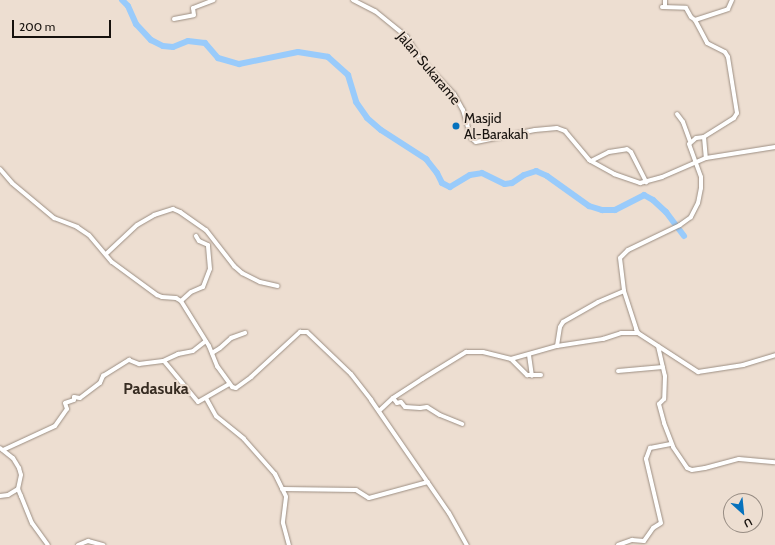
<!DOCTYPE html>
<style>
body{margin:0}
#map{position:relative;width:775px;height:545px;overflow:hidden;background:#edded1;font-family:Cabin,sans-serif}
div>[style]{position:absolute}
.river>*{height:6px;margin:-3px;padding:0 3px;transform-origin:3px;border-radius:3px;background:#99cbfb}
.roads{filter:drop-shadow(0 0 1px #9c8e82) drop-shadow(0 0 1px #9c8e82)}
.minor>*{height:4px;margin:-2px;padding:0 2px;transform-origin:2px;border-radius:2px;background:#fff}
.dots>*{width:11px;height:11px;translate:-50% -50%;box-sizing:border-box;border:2px solid #edded1;border-radius:50%}
span{translate:-50% -50%;white-space:nowrap;text-align:center;line-height:1.15;-webkit-text-stroke:4px #edded1;paint-order:stroke}
.street-label{font-size:14px;color:#16110d}
.poi-label{font-size:14px;color:#16110d}
.left{translate:0 -50%;text-align:left}
.quarter-label{font-size:16px;color:#372c22;font-weight:700}
.north{position:absolute;left:723px;top:493px;width:40px;height:40px;box-sizing:border-box;background:#edded1;border:1px solid #978c83;border-radius:50%;rotate:153deg;font-size:11px;font-weight:700;line-height:16px;text-align:center;color:#16110d}
.north::after{content:'';display:block;margin:auto;width:14px;height:18px;background:#0672bd;clip-path:polygon(50% 0,100% 100%,50% 72%,0 100%)}
.scale{position:absolute;left:12px;top:20px;width:99px;height:18px;box-sizing:border-box;border:2px solid #16110d;border-top:0;padding-left:5px;font-size:12px;line-height:14px;white-space:nowrap;color:#16110d;-webkit-text-stroke:3px #edded1;paint-order:stroke}
</style>
<div id="map">
<div class="river">
<i style="left:122px;top:0;width:8px;rotate:45deg"></i>
<i style="left:128px;top:6px;width:20px;rotate:66deg"></i>
<i style="left:136px;top:24px;width:22px;rotate:47deg"></i>
<i style="left:151px;top:40px;width:13px;rotate:27deg"></i>
<i style="left:163px;top:46px;width:10px;rotate:6deg"></i>
<i style="left:173px;top:47px;width:16px;rotate:-22deg"></i>
<i style="left:188px;top:41px;width:17px;rotate:7deg"></i>
<i style="left:205px;top:43px;width:20px;rotate:49deg"></i>
<i style="left:218px;top:58px;width:22px;rotate:16deg"></i>
<i style="left:239px;top:64px;width:60px;rotate:-11.5deg"></i>
<i style="left:298px;top:52px;width:30px;rotate:9deg"></i>
<i style="left:328px;top:57px;width:27px;rotate:42deg"></i>
<i style="left:348px;top:75px;width:28px;rotate:73deg"></i>
<i style="left:356px;top:102px;width:19px;rotate:55deg"></i>
<i style="left:367px;top:118px;width:18px;rotate:41deg"></i>
<i style="left:381px;top:130px;width:54px;rotate:32.8deg"></i>
<i style="left:426px;top:159px;width:18px;rotate:52deg"></i>
<i style="left:437px;top:173px;width:11px;rotate:63deg"></i>
<i style="left:442px;top:183px;width:9px;rotate:27deg"></i>
<i style="left:450px;top:187px;width:23px;rotate:-31deg"></i>
<i style="left:470px;top:175px;width:12px;rotate:-9deg"></i>
<i style="left:482px;top:173px;width:25px;rotate:26deg"></i>
<i style="left:505px;top:184px;width:7px;rotate:-8deg"></i>
<i style="left:512px;top:183px;width:14px;rotate:-34deg"></i>
<i style="left:524px;top:175px;width:13px;rotate:-18deg"></i>
<i style="left:536px;top:171px;width:12px;rotate:24deg"></i>
<i style="left:547px;top:176px;width:52px;rotate:35.5deg"></i>
<i style="left:589px;top:206px;width:14px;rotate:17deg"></i>
<i style="left:602px;top:210px;width:13px"></i>
<i style="left:615px;top:210px;width:33px;rotate:-27deg"></i>
<i style="left:644px;top:195px;width:10px;rotate:29deg"></i>
<i style="left:653px;top:200px;width:18px;rotate:43deg"></i>
<i style="left:666px;top:212px;width:30px;rotate:53deg"></i>
</div>
<div class="roads">
<div class="minor">
<i style="left:353px;top:0;width:25px;rotate:27deg"></i>
<i style="left:375px;top:11px;width:41px;rotate:39.1deg"></i>
<i style="left:407px;top:37px;width:23px;rotate:59deg"></i>
<i style="left:419px;top:57px;width:51px;rotate:46.6deg"></i>
<i style="left:454px;top:94px;width:18px;rotate:61deg"></i>
<i style="left:463px;top:110px;width:29px;rotate:74deg"></i>
<i style="left:471px;top:138px;width:6px;rotate:39deg"></i>
<i style="left:476px;top:142px;width:60px;rotate:-11.5deg"></i>
<i style="left:535px;top:130px;width:22px;rotate:-5deg"></i>
<i style="left:557px;top:128px;width:9px;rotate:21deg"></i>
<i style="left:565px;top:131px;width:38px;rotate:50deg"></i>
<i style="left:589px;top:160px;width:29px;rotate:29deg"></i>
<i style="left:614px;top:174px;width:28px;rotate:19deg"></i>
<i style="left:640px;top:183px;width:23px;rotate:-15deg"></i>
<i style="left:662px;top:177px;width:48px;rotate:-23.4deg"></i>
<i style="left:706px;top:158px;width:70px;rotate:-9.1deg"></i>
<i style="left:665px;top:0;width:7px;rotate:90deg"></i>
<i style="left:662px;top:7px;width:24px;rotate:2deg"></i>
<i style="left:686px;top:8px;width:10px;rotate:61deg"></i>
<i style="left:691px;top:17px;width:5px;rotate:37deg"></i>
<i style="left:695px;top:20px;width:35px;rotate:-18deg"></i>
<i style="left:728px;top:9px;width:10px;rotate:-66deg"></i>
<i style="left:174px;top:19px;width:20px;rotate:-11deg"></i>
<i style="left:194px;top:15px;width:7px;rotate:-98deg"></i>
<i style="left:193px;top:8px;width:22px;rotate:-21deg"></i>
<i style="left:695px;top:20px;width:26px;rotate:62deg"></i>
<i style="left:707px;top:43px;width:20px;rotate:27deg"></i>
<i style="left:725px;top:52px;width:6px;rotate:59deg"></i>
<i style="left:728px;top:57px;width:57px;rotate:80.9deg"></i>
<i style="left:737px;top:113px;width:6px;rotate:121deg"></i>
<i style="left:734px;top:118px;width:36px;rotate:148deg"></i>
<i style="left:704px;top:137px;width:21px;rotate:85deg"></i>
<i style="left:677px;top:114px;width:10px;rotate:53deg"></i>
<i style="left:683px;top:122px;width:20px;rotate:70deg"></i>
<i style="left:704px;top:137px;width:8px;rotate:173deg"></i>
<i style="left:696px;top:138px;width:9px;rotate:139deg"></i>
<i style="left:689px;top:144px;width:35px;rotate:70deg"></i>
<i style="left:701px;top:177px;width:11px;rotate:90deg"></i>
<i style="left:701px;top:188px;width:15px;rotate:101deg"></i>
<i style="left:698px;top:203px;width:16px;rotate:117deg"></i>
<i style="left:691px;top:217px;width:14px;rotate:144deg"></i>
<i style="left:680px;top:225px;width:58px;rotate:154.3deg"></i>
<i style="left:628px;top:250px;width:11px;rotate:135deg"></i>
<i style="left:620px;top:258px;width:33px;rotate:83deg"></i>
<i style="left:624px;top:291px;width:40px;rotate:72deg"></i>
<i style="left:636px;top:329px;width:4px;rotate:63deg"></i>
<i style="left:638px;top:333px;width:72px;rotate:33deg"></i>
<i style="left:698px;top:372px;width:46px;rotate:-8.8deg"></i>
<i style="left:743px;top:365px;width:34px;rotate:-17deg"></i>
<i style="left:591px;top:161px;width:20px;rotate:-27deg"></i>
<i style="left:609px;top:152px;width:18px;rotate:-9deg"></i>
<i style="left:627px;top:149px;width:5px;rotate:37deg"></i>
<i style="left:631px;top:152px;width:34px;rotate:63deg"></i>
<i style="left:0;top:169px;width:18px;rotate:49deg"></i>
<i style="left:12px;top:183px;width:55px;rotate:39.8deg"></i>
<i style="left:54px;top:218px;width:25px;rotate:21deg"></i>
<i style="left:77px;top:227px;width:14px;rotate:34deg"></i>
<i style="left:89px;top:235px;width:35px;rotate:50deg"></i>
<i style="left:112px;top:262px;width:56px;rotate:36.3deg"></i>
<i style="left:157px;top:295px;width:5px;rotate:22deg"></i>
<i style="left:162px;top:297px;width:14px;rotate:4deg"></i>
<i style="left:176px;top:298px;width:6px;rotate:31deg"></i>
<i style="left:181px;top:301px;width:53px;rotate:58.1deg"></i>
<i style="left:209px;top:346px;width:22px;rotate:68deg"></i>
<i style="left:217px;top:366px;width:26px;rotate:54deg"></i>
<i style="left:232px;top:387px;width:4px;rotate:14deg"></i>
<i style="left:236px;top:388px;width:19px;rotate:-36deg"></i>
<i style="left:251px;top:377px;width:67px;rotate:-42.6deg"></i>
<i style="left:300px;top:332px;width:7px"></i>
<i style="left:307px;top:332px;width:61px;rotate:43.7deg"></i>
<i style="left:351px;top:374px;width:33px;rotate:52deg"></i>
<i style="left:371px;top:400px;width:137px;rotate:55.4deg"></i>
<i style="left:449px;top:513px;width:37px;rotate:61deg"></i>
<i style="left:106px;top:254px;width:42px;rotate:-43.1deg"></i>
<i style="left:137px;top:225px;width:20px;rotate:-30deg"></i>
<i style="left:154px;top:215px;width:20px;rotate:-18deg"></i>
<i style="left:173px;top:209px;width:8px;rotate:23deg"></i>
<i style="left:180px;top:212px;width:32px;rotate:35deg"></i>
<i style="left:206px;top:230px;width:46px;rotate:52.1deg"></i>
<i style="left:234px;top:266px;width:11px;rotate:41deg"></i>
<i style="left:242px;top:273px;width:20px;rotate:27deg"></i>
<i style="left:260px;top:282px;width:18px;rotate:13deg"></i>
<i style="left:181px;top:301px;width:13px;rotate:-42deg"></i>
<i style="left:191px;top:292px;width:13px;rotate:-23deg"></i>
<i style="left:203px;top:287px;width:19px;rotate:-69deg"></i>
<i style="left:210px;top:269px;width:24px;rotate:-95deg"></i>
<i style="left:208px;top:245px;width:10px;rotate:-156deg"></i>
<i style="left:199px;top:241px;width:6px;rotate:-121deg"></i>
<i style="left:557px;top:346px;width:47px;rotate:-8.7deg"></i>
<i style="left:603px;top:339px;width:19px;rotate:-18deg"></i>
<i style="left:621px;top:333px;width:17px"></i>
<i style="left:658px;top:346px;width:31px;rotate:77deg"></i>
<i style="left:665px;top:376px;width:23px;rotate:92deg"></i>
<i style="left:664px;top:399px;width:7px;rotate:135deg"></i>
<i style="left:659px;top:404px;width:20px;rotate:75deg"></i>
<i style="left:664px;top:423px;width:26px;rotate:69deg"></i>
<i style="left:673px;top:447px;width:25px;rotate:56deg"></i>
<i style="left:687px;top:468px;width:5px;rotate:22deg"></i>
<i style="left:692px;top:470px;width:13px;rotate:-9deg"></i>
<i style="left:705px;top:468px;width:35px;rotate:-15deg"></i>
<i style="left:739px;top:459px;width:36px;rotate:5deg"></i>
<i style="left:212px;top:353px;width:9px;rotate:-32deg"></i>
<i style="left:220px;top:348px;width:15px;rotate:-42deg"></i>
<i style="left:231px;top:338px;width:15px;rotate:-20deg"></i>
<i style="left:529px;top:355px;width:21px;rotate:82deg"></i>
<i style="left:511px;top:359px;width:23px;rotate:45deg"></i>
<i style="left:527px;top:375px;width:14px"></i>
<i style="left:164px;top:361px;width:53px;rotate:50.3deg"></i>
<i style="left:198px;top:402px;width:36px;rotate:-30deg"></i>
<i style="left:618px;top:371px;width:45px;rotate:-5.1deg"></i>
<i style="left:206px;top:398px;width:21px;rotate:61deg"></i>
<i style="left:216px;top:416px;width:36px;rotate:39deg"></i>
<i style="left:244px;top:439px;width:47px;rotate:48.5deg"></i>
<i style="left:275px;top:474px;width:25px;rotate:64deg"></i>
<i style="left:286px;top:497px;width:26px;rotate:97deg"></i>
<i style="left:283px;top:523px;width:23px;rotate:75deg"></i>
<i style="left:393px;top:398px;width:6px;rotate:51deg"></i>
<i style="left:397px;top:403px;width:4px;rotate:-14deg"></i>
<i style="left:401px;top:402px;width:6px;rotate:51deg"></i>
<i style="left:405px;top:407px;width:15px;rotate:4deg"></i>
<i style="left:420px;top:408px;width:7px;rotate:-8deg"></i>
<i style="left:427px;top:407px;width:15px;rotate:32deg"></i>
<i style="left:440px;top:415px;width:24px;rotate:22deg"></i>
<i style="left:379px;top:411px;width:19px;rotate:-43deg"></i>
<i style="left:393px;top:398px;width:35px;rotate:-33deg"></i>
<i style="left:422px;top:379px;width:52px;rotate:-31.5deg"></i>
<i style="left:466px;top:352px;width:17px"></i>
<i style="left:483px;top:352px;width:29px;rotate:14deg"></i>
<i style="left:511px;top:359px;width:48px;rotate:-15.8deg"></i>
<i style="left:557px;top:346px;width:19px;rotate:-81deg"></i>
<i style="left:560px;top:327px;width:6px;rotate:-59deg"></i>
<i style="left:563px;top:322px;width:40px;rotate:-29.7deg"></i>
<i style="left:598px;top:302px;width:28px;rotate:-23deg"></i>
<i style="left:0;top:448px;width:16px;rotate:38deg"></i>
<i style="left:13px;top:458px;width:12px;rotate:59deg"></i>
<i style="left:19px;top:468px;width:7px;rotate:74deg"></i>
<i style="left:21px;top:475px;width:14px;rotate:102deg"></i>
<i style="left:18px;top:489px;width:8px;rotate:67deg"></i>
<i style="left:21px;top:496px;width:29px;rotate:68deg"></i>
<i style="left:32px;top:523px;width:27px;rotate:54deg"></i>
<i style="left:3px;top:450px;width:57px;rotate:-24.8deg"></i>
<i style="left:55px;top:426px;width:21px;rotate:-55deg"></i>
<i style="left:67px;top:409px;width:6px;rotate:-108deg"></i>
<i style="left:65px;top:403px;width:9px;rotate:-18deg"></i>
<i style="left:74px;top:400px;width:3px;rotate:-90deg"></i>
<i style="left:74px;top:397px;width:6px;rotate:9deg"></i>
<i style="left:80px;top:398px;width:25px;rotate:-37deg"></i>
<i style="left:100px;top:383px;width:8px;rotate:-67deg"></i>
<i style="left:103px;top:376px;width:31px;rotate:-32deg"></i>
<i style="left:129px;top:360px;width:11px;rotate:22deg"></i>
<i style="left:139px;top:364px;width:24px;rotate:-7deg"></i>
<i style="left:163px;top:361px;width:17px;rotate:-25deg"></i>
<i style="left:178px;top:354px;width:15px;rotate:-11deg"></i>
<i style="left:193px;top:351px;width:16px;rotate:-38deg"></i>
<i style="left:282px;top:489px;width:74px;rotate:0.8deg"></i>
<i style="left:356px;top:490px;width:15px;rotate:32deg"></i>
<i style="left:369px;top:498px;width:61px;rotate:-15.2deg"></i>
<i style="left:0;top:496px;width:8px;rotate:-7deg"></i>
<i style="left:8px;top:495px;width:12px;rotate:-31deg"></i>
<i style="left:78px;top:545px;width:11px;rotate:-22deg"></i>
<i style="left:88px;top:541px;width:16px;rotate:15deg"></i>
<i style="left:618px;top:545px;width:15px;rotate:-20deg"></i>
<i style="left:632px;top:540px;width:12px;rotate:5deg"></i>
<i style="left:644px;top:541px;width:16px;rotate:-55deg"></i>
<i style="left:653px;top:528px;width:9px;rotate:-32deg"></i>
<i style="left:661px;top:523px;width:66px;rotate:-103.2deg"></i>
<i style="left:646px;top:459px;width:12px;rotate:-70deg"></i>
<i style="left:650px;top:448px;width:21px;rotate:-11deg"></i>
</div>
</div>
<div class="dots">
<i style="left:456px;top:126px;background:#0672bd"></i>
</div>
<div class="street-label">
<span style="left:429px;top:68px;rotate:50deg">Jalan Sukarame</span>
</div>
<div class="poi-label">
<span class="left" style="left:464px;top:126px">Masjid<br>Al-Barakah</span>
</div>
<div class="quarter-label">
<span style="left:156px;top:389px">Padasuka</span>
</div>
<div class="north">U</div>
<div class="scale">200 m</div>
</div>
